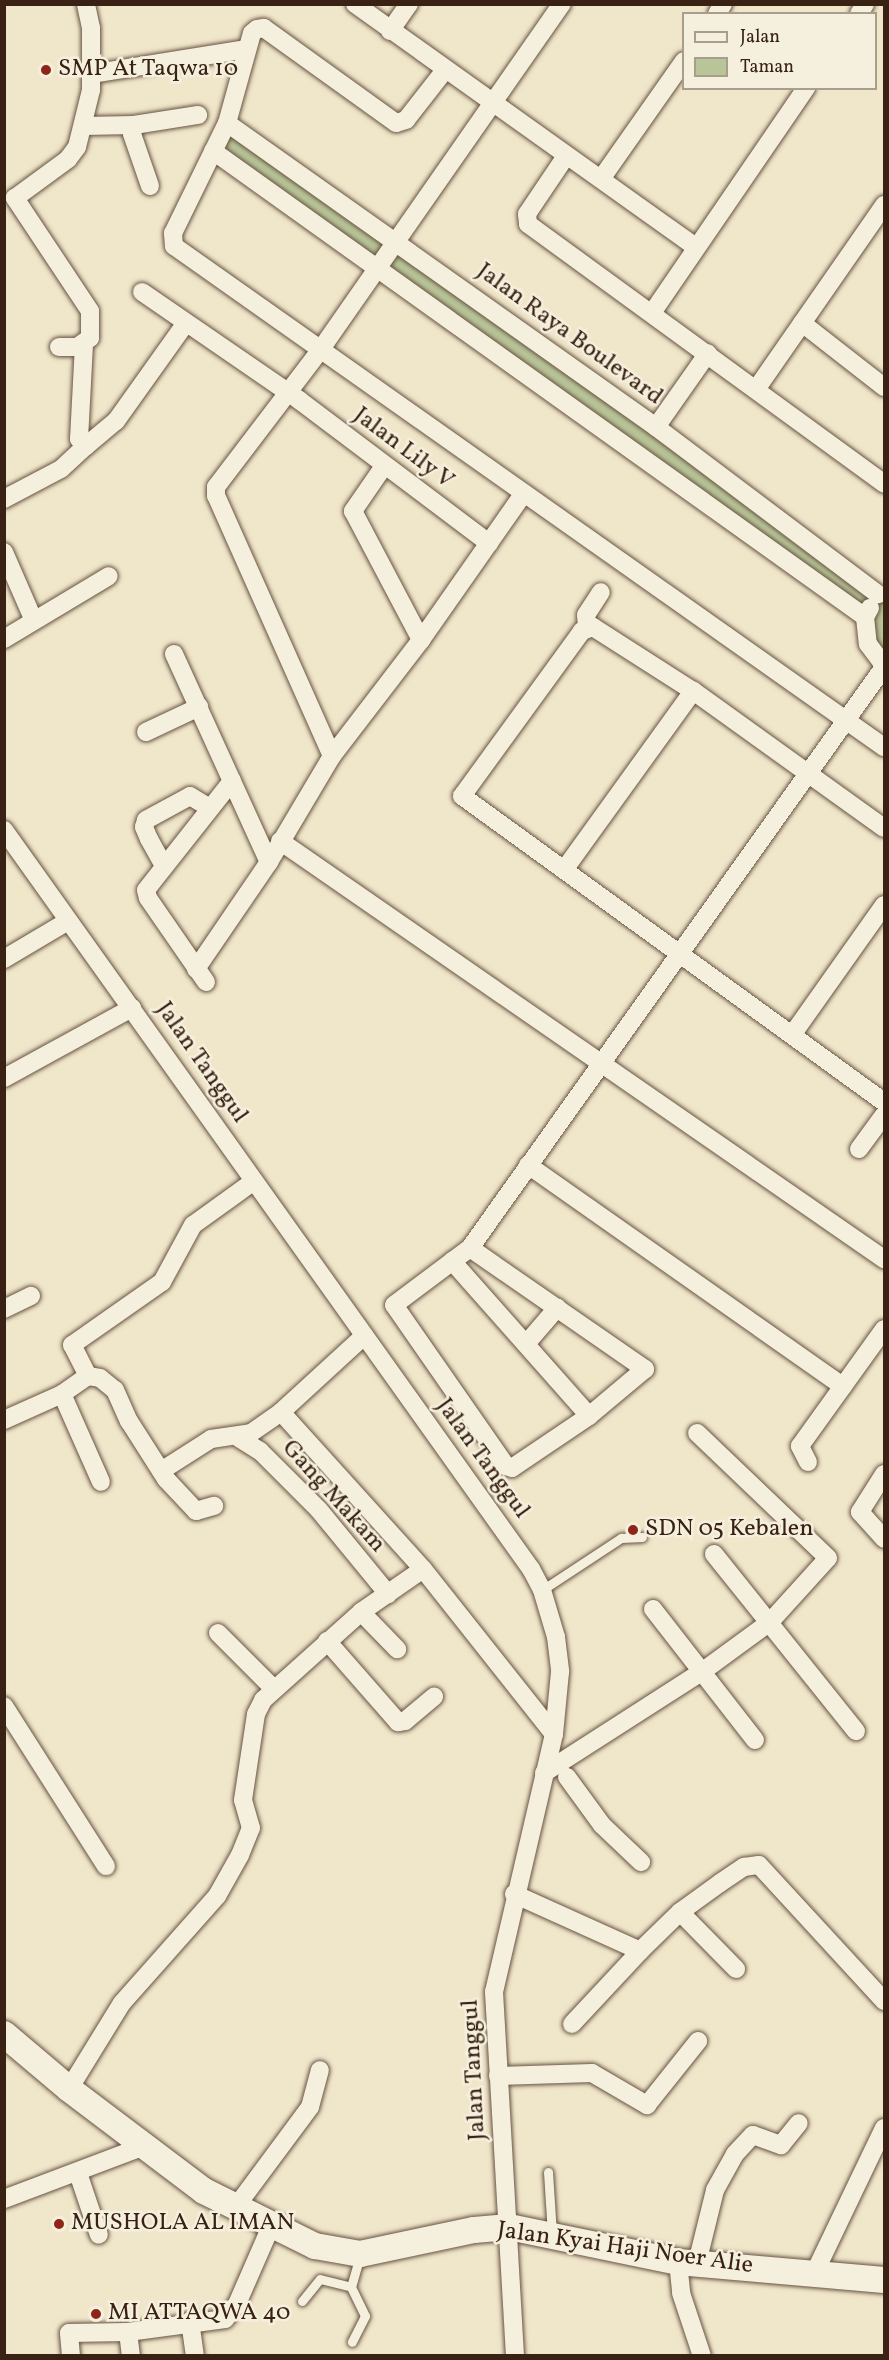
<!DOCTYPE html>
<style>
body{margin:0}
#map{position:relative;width:889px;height:2360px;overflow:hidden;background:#f0e6ca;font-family:Vollkorn,serif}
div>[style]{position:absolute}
.green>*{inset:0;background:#b8c598}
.roads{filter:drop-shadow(0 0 2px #675341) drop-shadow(0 0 2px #675341)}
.lane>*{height:9px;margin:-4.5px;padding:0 4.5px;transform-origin:4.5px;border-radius:4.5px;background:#f5efdd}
.street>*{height:18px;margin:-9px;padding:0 9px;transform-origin:9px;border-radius:9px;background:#f5efdd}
.secondary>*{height:26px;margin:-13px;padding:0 13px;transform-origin:13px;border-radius:13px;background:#f5efdd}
.dots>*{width:16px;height:16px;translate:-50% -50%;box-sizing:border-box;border:3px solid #f5efdd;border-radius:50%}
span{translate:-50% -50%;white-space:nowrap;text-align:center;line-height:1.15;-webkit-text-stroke:5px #f5efdd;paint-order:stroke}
.poi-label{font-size:24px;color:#392213}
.left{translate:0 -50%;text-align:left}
.street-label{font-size:24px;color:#392213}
.frame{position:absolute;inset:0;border:6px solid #392213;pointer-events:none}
.legend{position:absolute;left:682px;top:12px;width:195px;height:78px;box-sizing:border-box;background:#f5efdd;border:2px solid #aa9d8c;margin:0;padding:8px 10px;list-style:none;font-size:18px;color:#392213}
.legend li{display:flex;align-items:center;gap:12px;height:30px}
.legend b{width:30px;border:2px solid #aa9d8c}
</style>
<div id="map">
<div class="green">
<i style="clip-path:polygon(227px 123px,884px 590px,884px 665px,865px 617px,213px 151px)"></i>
</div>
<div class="roads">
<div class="lane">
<i style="left:542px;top:1590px;width:95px;rotate:-33.4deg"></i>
<i style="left:621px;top:1538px;width:21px;rotate:-3deg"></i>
<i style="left:548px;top:2172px;width:62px;rotate:86.3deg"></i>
<i style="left:351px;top:2287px;width:32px;rotate:64deg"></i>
<i style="left:365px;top:2316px;width:29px;rotate:117deg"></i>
<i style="left:302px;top:2301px;width:28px;rotate:-51deg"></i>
<i style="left:320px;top:2279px;width:32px;rotate:14deg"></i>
<i style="left:351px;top:2287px;width:33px;rotate:-74deg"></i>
</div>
<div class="street">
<i style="left:355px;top:4px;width:417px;rotate:35.5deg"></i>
<i style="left:717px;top:14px;width:12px;rotate:-59deg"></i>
<i style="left:859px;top:14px;width:12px;rotate:-59deg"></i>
<i style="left:390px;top:31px;width:33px;rotate:-55deg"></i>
<i style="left:445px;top:70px;width:63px;rotate:128deg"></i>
<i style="left:406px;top:120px;width:10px;rotate:163deg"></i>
<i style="left:396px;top:123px;width:163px;rotate:-144.3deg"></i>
<i style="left:264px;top:28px;width:7px;rotate:172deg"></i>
<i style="left:257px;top:29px;width:6px;rotate:141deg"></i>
<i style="left:252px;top:33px;width:93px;rotate:105.5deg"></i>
<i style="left:227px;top:123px;width:123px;rotate:116.1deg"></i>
<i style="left:173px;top:233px;width:13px;rotate:86deg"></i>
<i style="left:174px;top:246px;width:869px;rotate:35.21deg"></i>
<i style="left:91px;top:74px;width:158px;rotate:-9.1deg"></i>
<i style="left:227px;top:123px;width:526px;rotate:35.32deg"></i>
<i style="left:656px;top:427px;width:278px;rotate:37deg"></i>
<i style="left:134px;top:125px;width:9px;rotate:103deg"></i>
<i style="left:132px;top:134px;width:55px;rotate:70.9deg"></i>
<i style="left:83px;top:126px;width:51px;rotate:-1.1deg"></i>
<i style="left:134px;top:125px;width:65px;rotate:-8.9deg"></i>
<i style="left:213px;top:151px;width:801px;rotate:35.55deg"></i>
<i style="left:566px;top:156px;width:70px;rotate:123.9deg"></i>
<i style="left:527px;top:214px;width:10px;rotate:84deg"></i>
<i style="left:528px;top:224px;width:441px;rotate:36.1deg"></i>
<i style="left:601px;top:179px;width:144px;rotate:-54.9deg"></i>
<i style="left:142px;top:292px;width:191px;rotate:34.5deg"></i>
<i style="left:299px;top:400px;width:238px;rotate:37deg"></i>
<i style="left:652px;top:313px;width:273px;rotate:-55.6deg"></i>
<i style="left:802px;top:323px;width:104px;rotate:38deg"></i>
<i style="left:84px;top:344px;width:95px;rotate:93deg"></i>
<i style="left:79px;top:439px;width:10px;rotate:45deg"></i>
<i style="left:86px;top:446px;width:39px;rotate:-40deg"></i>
<i style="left:116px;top:421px;width:120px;rotate:-54.5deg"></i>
<i style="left:59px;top:347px;width:18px"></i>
<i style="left:77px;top:347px;width:16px;rotate:-35deg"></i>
<i style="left:90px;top:338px;width:27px;rotate:-90deg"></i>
<i style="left:90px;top:311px;width:136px;rotate:-123.6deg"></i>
<i style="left:15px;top:198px;width:66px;rotate:-36.3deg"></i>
<i style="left:68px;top:159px;width:15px;rotate:-53deg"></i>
<i style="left:77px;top:147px;width:59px;rotate:-76.2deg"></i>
<i style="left:91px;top:90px;width:62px;rotate:-90deg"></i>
<i style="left:91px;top:28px;width:25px;rotate:-102deg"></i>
<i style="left:757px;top:388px;width:223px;rotate:-55.2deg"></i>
<i style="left:656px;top:427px;width:90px;rotate:-54.9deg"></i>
<i style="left:384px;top:466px;width:55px;rotate:124.6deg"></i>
<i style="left:353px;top:511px;width:146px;rotate:62.2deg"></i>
<i style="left:4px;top:499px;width:64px;rotate:-27.8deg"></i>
<i style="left:61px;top:469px;width:34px;rotate:-43deg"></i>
<i style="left:4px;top:552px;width:75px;rotate:66.5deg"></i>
<i style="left:870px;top:608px;width:10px;rotate:119deg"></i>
<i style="left:865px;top:617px;width:27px;rotate:84deg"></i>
<i style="left:868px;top:644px;width:26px;rotate:53deg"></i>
<i style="left:587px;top:628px;width:13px;rotate:-94deg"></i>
<i style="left:586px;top:615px;width:27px;rotate:-57deg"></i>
<i style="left:4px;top:639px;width:122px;rotate:-31deg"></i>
<i style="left:174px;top:654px;width:229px;rotate:65.5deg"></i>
<i style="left:146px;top:732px;width:59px;rotate:-25.3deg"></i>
<i style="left:332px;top:756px;width:285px;rotate:-114deg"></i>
<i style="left:216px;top:496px;width:9px;rotate:-90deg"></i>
<i style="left:216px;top:487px;width:173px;rotate:-52.7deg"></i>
<i style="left:321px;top:349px;width:421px;rotate:-55.1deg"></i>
<i style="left:884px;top:828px;width:235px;rotate:-144.3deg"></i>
<i style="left:693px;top:691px;width:119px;rotate:-147.4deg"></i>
<i style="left:593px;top:627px;width:12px;rotate:160deg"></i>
<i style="left:582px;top:631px;width:204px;rotate:126deg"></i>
<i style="left:462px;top:796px;width:521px;rotate:35.95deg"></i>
<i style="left:4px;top:830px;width:908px;rotate:54.51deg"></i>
<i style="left:531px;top:1569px;width:24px;rotate:62deg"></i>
<i style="left:542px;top:1590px;width:49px;rotate:73.4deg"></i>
<i style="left:556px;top:1637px;width:35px;rotate:83deg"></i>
<i style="left:560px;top:1672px;width:62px;rotate:95.5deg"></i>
<i style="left:554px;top:1734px;width:265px;rotate:103.1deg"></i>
<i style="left:494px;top:1992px;width:365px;rotate:86.7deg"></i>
<i style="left:280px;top:841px;width:735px;rotate:34.69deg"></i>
<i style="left:164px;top:866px;width:31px;rotate:-119deg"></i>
<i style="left:149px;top:839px;width:13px;rotate:-113deg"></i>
<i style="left:144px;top:827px;width:7px;rotate:-74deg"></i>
<i style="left:146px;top:820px;width:50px;rotate:-28.6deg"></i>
<i style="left:190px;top:796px;width:23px;rotate:31deg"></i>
<i style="left:564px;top:870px;width:221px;rotate:-54.2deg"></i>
<i style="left:4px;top:959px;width:74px;rotate:-30.7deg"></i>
<i style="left:196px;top:969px;width:130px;rotate:-55.7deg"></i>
<i style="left:269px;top:862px;width:123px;rotate:-59.3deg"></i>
<i style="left:332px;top:756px;width:146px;rotate:-52.5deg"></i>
<i style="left:421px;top:640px;width:179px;rotate:-55deg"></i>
<i style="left:206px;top:982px;width:102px;rotate:-124.6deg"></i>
<i style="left:148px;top:898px;width:8px;rotate:-104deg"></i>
<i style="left:146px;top:890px;width:139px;rotate:-51.7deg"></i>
<i style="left:792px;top:1035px;width:159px;rotate:-54.7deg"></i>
<i style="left:4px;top:1078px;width:146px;rotate:-28.7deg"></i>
<i style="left:859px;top:1149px;width:42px;rotate:-53.7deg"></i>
<i style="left:528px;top:1165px;width:385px;rotate:35.1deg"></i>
<i style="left:470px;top:1248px;width:213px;rotate:34.7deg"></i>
<i style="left:645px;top:1369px;width:73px;rotate:140deg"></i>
<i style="left:589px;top:1416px;width:93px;rotate:146deg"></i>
<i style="left:512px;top:1468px;width:6px;rotate:-162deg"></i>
<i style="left:506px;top:1466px;width:196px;rotate:-124.8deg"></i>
<i style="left:394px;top:1305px;width:95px;rotate:-36.9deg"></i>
<i style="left:470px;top:1248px;width:713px;rotate:-54.53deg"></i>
<i style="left:452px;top:1261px;width:207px;rotate:48.5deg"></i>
<i style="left:4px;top:1309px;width:30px;rotate:-26deg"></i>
<i style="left:526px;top:1344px;width:48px;rotate:-49.3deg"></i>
<i style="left:88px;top:1376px;width:35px;rotate:-117deg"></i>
<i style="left:72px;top:1345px;width:110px;rotate:-35deg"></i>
<i style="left:162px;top:1282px;width:65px;rotate:-61.5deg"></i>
<i style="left:193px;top:1225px;width:75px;rotate:-35.8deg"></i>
<i style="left:62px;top:1394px;width:96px;rotate:66.1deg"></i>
<i style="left:281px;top:1412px;width:212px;rotate:47.9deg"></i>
<i style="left:423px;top:1569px;width:211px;rotate:51.6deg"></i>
<i style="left:4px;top:1420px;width:64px;rotate:-24.1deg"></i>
<i style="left:62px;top:1394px;width:32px;rotate:-35deg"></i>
<i style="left:88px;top:1376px;width:12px;rotate:9deg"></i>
<i style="left:100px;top:1378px;width:19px;rotate:39deg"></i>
<i style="left:115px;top:1390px;width:34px;rotate:66deg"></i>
<i style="left:129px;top:1421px;width:69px;rotate:57.5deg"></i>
<i style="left:166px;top:1479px;width:44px;rotate:46.8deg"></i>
<i style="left:196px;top:1511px;width:19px;rotate:-16deg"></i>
<i style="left:239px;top:1438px;width:25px;rotate:32deg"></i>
<i style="left:260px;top:1451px;width:83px;rotate:45deg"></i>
<i style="left:319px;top:1510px;width:109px;rotate:50.6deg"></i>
<i style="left:808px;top:1462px;width:18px;rotate:-117deg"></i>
<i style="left:800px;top:1446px;width:144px;rotate:-54.3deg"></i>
<i style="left:161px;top:1471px;width:59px;rotate:-32.6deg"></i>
<i style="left:211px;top:1439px;width:40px;rotate:-8.5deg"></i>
<i style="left:251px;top:1433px;width:37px;rotate:-35deg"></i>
<i style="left:281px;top:1412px;width:113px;rotate:-42.5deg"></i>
<i style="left:884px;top:1474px;width:45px;rotate:122.3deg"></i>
<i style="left:860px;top:1512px;width:36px;rotate:48deg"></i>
<i style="left:714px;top:1554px;width:227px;rotate:51.3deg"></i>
<i style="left:653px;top:1609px;width:166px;rotate:52.1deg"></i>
<i style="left:361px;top:1612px;width:52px;rotate:45.8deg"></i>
<i style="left:218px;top:1633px;width:78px;rotate:45deg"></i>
<i style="left:327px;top:1641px;width:108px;rotate:48.8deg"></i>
<i style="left:398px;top:1722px;width:7px;rotate:-8deg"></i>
<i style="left:405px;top:1721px;width:38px;rotate:-40deg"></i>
<i style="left:4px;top:1706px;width:190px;rotate:57.5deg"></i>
<i style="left:544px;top:1773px;width:189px;rotate:-32.7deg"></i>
<i style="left:703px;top:1671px;width:83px;rotate:-36.2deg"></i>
<i style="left:770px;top:1622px;width:86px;rotate:-47.8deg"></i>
<i style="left:828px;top:1558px;width:181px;rotate:-136.3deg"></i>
<i style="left:567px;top:1777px;width:59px;rotate:53.9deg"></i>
<i style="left:602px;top:1825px;width:54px;rotate:43.5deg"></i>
<i style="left:514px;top:1894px;width:138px;rotate:24.3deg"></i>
<i style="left:640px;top:1951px;width:56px;rotate:-44.3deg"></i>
<i style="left:680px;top:1912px;width:49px;rotate:-35.9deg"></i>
<i style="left:720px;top:1883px;width:29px;rotate:-34deg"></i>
<i style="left:744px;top:1867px;width:15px;rotate:-8deg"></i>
<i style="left:759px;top:1865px;width:185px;rotate:47.4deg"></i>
<i style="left:680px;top:1912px;width:80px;rotate:45.5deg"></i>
<i style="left:572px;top:2024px;width:100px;rotate:-47deg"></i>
<i style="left:498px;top:2076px;width:94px;rotate:-1.8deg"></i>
<i style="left:592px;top:2073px;width:64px;rotate:30.2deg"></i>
<i style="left:647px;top:2105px;width:82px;rotate:-51.4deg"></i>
<i style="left:69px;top:2089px;width:101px;rotate:-58.4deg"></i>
<i style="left:122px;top:2003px;width:143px;rotate:-48.4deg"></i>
<i style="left:217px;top:1896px;width:47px;rotate:-60.7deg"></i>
<i style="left:240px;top:1855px;width:29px;rotate:-68deg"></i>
<i style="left:251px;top:1828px;width:29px;rotate:-106deg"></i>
<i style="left:243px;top:1800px;width:87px;rotate:-81.4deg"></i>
<i style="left:256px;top:1714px;width:16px;rotate:-63deg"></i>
<i style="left:263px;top:1700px;width:132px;rotate:-41.9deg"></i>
<i style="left:361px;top:1612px;width:75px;rotate:-34.7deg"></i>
<i style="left:78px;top:2173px;width:65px;rotate:71.3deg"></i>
<i style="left:4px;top:2199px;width:150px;rotate:-20.7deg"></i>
<i style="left:235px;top:2208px;width:126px;rotate:-53.4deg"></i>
<i style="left:310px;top:2107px;width:38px;rotate:-75deg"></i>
<i style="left:678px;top:2262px;width:31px;rotate:84deg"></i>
<i style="left:681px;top:2293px;width:66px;rotate:71.6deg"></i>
<i style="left:697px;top:2263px;width:75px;rotate:-76.1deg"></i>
<i style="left:715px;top:2190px;width:41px;rotate:-60.9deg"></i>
<i style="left:735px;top:2154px;width:26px;rotate:-47deg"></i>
<i style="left:753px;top:2135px;width:30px;rotate:20deg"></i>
<i style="left:781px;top:2145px;width:28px;rotate:-51deg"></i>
<i style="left:814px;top:2274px;width:162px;rotate:-64.4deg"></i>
<i style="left:190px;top:2321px;width:35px;rotate:82deg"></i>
<i style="left:128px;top:2332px;width:24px;rotate:83deg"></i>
<i style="left:71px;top:2356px;width:23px;rotate:-95deg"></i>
<i style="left:69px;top:2333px;width:59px;rotate:-1deg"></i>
<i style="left:128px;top:2332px;width:98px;rotate:-7.6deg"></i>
<i style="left:225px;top:2319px;width:19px;rotate:-51deg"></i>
<i style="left:237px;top:2304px;width:85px;rotate:-66.4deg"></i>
</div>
<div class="secondary">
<i style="left:4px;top:2034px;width:85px;rotate:40.2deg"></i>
<i style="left:69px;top:2089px;width:169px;rotate:37.1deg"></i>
<i style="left:204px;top:2191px;width:124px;rotate:26.4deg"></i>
<i style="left:315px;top:2246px;width:46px;rotate:10.1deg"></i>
<i style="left:360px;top:2254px;width:116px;rotate:-11.9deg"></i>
<i style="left:474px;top:2230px;width:35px;rotate:-5deg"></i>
<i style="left:509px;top:2227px;width:173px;rotate:11.7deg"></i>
<i style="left:678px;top:2262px;width:207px;rotate:5deg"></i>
</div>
</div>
<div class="dots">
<i style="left:46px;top:70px;background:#8f2418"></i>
<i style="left:633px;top:1530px;background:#8f2418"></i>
<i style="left:59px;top:2224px;background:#8f2418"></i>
<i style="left:96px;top:2314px;background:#8f2418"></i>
</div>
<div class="poi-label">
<span class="left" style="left:58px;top:70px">SMP At Taqwa 10</span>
<span class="left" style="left:645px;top:1530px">SDN 05 Kebalen</span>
<span class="left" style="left:71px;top:2224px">MUSHOLA AL IMAN</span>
<span class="left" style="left:108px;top:2314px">MI ATTAQWA 40</span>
</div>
<div class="street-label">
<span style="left:569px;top:335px;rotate:36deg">Jalan Raya Boulevard</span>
<span style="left:403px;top:449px;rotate:37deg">Jalan Lily V</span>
<span style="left:201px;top:1063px;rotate:55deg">Jalan Tanggul</span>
<span style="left:482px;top:1459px;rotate:54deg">Jalan Tanggul</span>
<span style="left:333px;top:1497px;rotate:48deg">Gang Makam</span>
<span style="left:475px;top:2070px;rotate:-93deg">Jalan Tanggul</span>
<span style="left:625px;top:2249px;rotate:8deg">Jalan Kyai Haji Noer Alie</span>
</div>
<div class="frame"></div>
<ul class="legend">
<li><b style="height:8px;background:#f5efdd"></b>Jalan</li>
<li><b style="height:16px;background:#b8c598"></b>Taman</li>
</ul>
</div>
